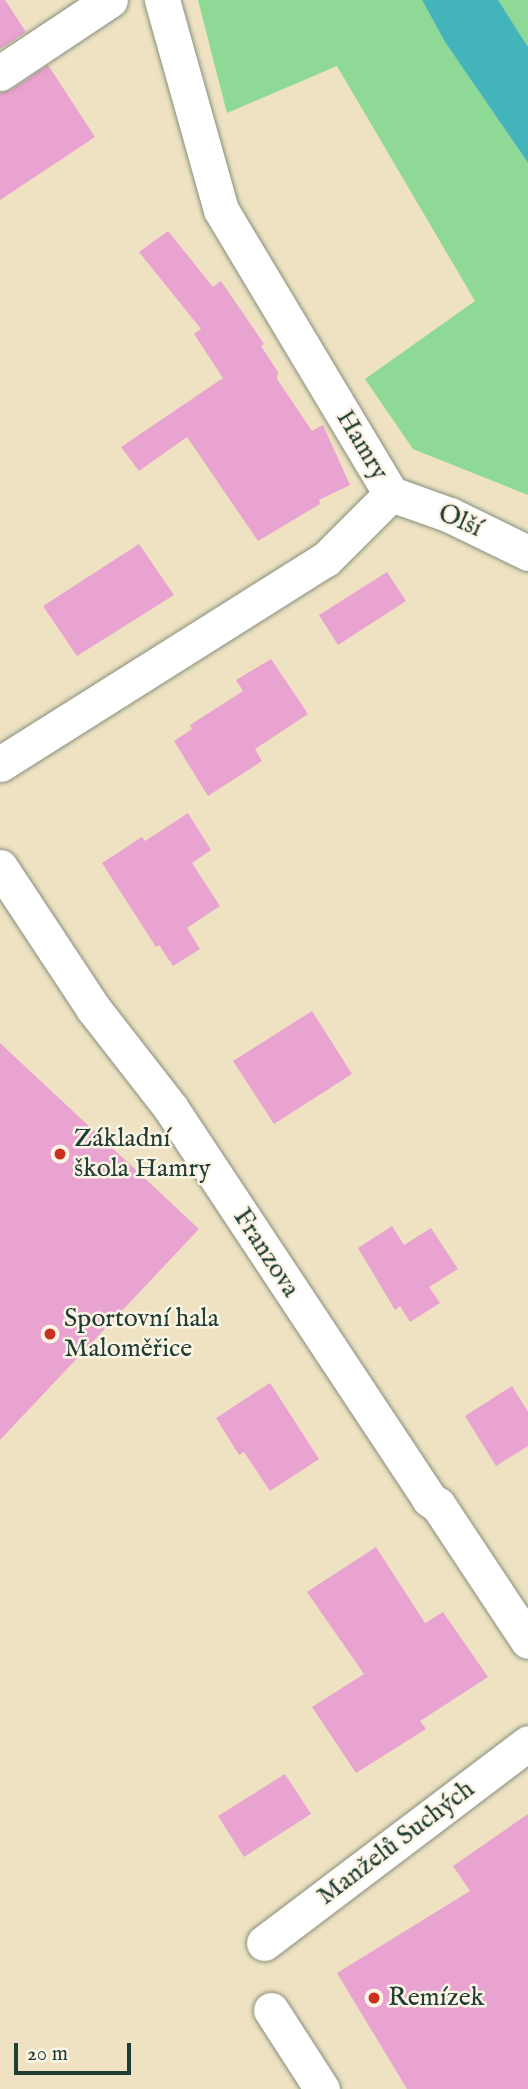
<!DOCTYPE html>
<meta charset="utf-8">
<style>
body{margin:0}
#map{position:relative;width:528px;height:2089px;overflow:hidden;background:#eee2c3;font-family:"IM FELL English",serif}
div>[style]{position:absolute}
.green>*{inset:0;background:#8ed995}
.water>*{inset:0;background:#44b4bb}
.building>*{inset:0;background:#e8a3d0}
.roads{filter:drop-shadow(0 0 2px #86907c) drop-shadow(0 0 2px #86907c)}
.street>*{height:35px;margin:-17.5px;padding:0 17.5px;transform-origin:17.5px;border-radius:17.5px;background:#fff}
.dots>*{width:19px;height:19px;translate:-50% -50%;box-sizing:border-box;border:4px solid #fcf5e5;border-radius:50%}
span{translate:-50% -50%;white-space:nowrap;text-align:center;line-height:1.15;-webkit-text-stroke:5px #fcf5e5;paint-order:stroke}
.street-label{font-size:26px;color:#1f3d34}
.poi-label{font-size:26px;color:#1f3d34}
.left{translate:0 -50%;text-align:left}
.scale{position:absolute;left:14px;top:2043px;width:117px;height:32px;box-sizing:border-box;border:4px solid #1f3d34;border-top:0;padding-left:9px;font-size:21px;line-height:24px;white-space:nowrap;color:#1f3d34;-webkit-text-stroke:5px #fcf5e5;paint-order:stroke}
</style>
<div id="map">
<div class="green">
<i style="clip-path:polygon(198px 0,422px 0,445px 42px,528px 163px,528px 495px,413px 449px,365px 379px,475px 301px,337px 66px,227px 113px)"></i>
<i style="clip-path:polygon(498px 0,528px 0,528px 47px,502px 7px)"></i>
</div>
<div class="water">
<i style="clip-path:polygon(422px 0,498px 0,528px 47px,528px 163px,445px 42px)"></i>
</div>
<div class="building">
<i style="clip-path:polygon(0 0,5px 0,26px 32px,0 49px)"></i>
<i style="clip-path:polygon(48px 65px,95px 137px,0 200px,0 93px,11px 90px)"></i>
<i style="clip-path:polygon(168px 231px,213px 287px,221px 281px,264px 344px,261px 346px,278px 372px,277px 379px,312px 431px,323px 425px,350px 485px,319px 500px,320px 504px,258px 541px,187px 437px,139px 471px,121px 447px,223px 378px,194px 334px,201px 329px,139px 252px)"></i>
<i style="clip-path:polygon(139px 544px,174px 595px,77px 656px,43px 606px)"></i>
<i style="clip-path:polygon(387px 572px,406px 601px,338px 645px,319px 615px)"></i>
<i style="clip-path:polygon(271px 659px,308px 714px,255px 749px,262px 761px,208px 796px,174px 741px,192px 729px,190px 725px,243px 691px,236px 680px)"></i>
<i style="clip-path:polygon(188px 813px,211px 850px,192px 863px,220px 906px,187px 928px,200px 949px,173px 966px,159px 945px,156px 947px,102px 863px,142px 837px,145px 841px)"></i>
<i style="clip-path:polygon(312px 1011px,352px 1074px,274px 1124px,233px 1061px)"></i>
<i style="clip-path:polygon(0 1043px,199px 1229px,0 1440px)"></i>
<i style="clip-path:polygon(392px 1226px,404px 1245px,431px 1228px,458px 1269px,429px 1287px,440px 1303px,410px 1322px,400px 1306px,395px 1310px,358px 1248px)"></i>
<i style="clip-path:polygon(270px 1383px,319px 1459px,270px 1491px,244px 1452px,239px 1455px,216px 1418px)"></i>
<i style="clip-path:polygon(512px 1386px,528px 1412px,528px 1446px,496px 1466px,465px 1416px)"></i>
<i style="clip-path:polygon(376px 1547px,425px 1623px,443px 1612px,488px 1677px,420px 1721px,426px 1729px,356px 1773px,312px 1707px,364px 1674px,307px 1592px)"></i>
<i style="clip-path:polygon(285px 1774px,311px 1814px,244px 1857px,218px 1816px)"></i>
<i style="clip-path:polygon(528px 1814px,528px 2089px,407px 2089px,337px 1973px,470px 1891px,453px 1866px)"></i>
</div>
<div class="roads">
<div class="street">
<i style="left:162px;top:0;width:218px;rotate:74.3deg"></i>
<i style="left:221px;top:210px;width:331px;rotate:59.1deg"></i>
<i style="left:0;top:73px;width:132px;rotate:-33.6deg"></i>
<i style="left:391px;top:494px;width:63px;rotate:19.6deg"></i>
<i style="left:450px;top:515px;width:87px;rotate:26deg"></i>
<i style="left:0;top:764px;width:385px;rotate:-32.2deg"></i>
<i style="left:326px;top:559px;width:92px;rotate:-45deg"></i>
<i style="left:0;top:867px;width:169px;rotate:56.6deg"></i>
<i style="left:93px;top:1008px;width:125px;rotate:52.1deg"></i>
<i style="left:170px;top:1107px;width:470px;rotate:56.5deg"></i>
<i style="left:429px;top:1499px;width:11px;rotate:34deg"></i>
<i style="left:438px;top:1505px;width:163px;rotate:56.5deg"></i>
<i style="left:264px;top:1943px;width:331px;rotate:-37.1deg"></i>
<i style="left:271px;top:2010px;width:94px;rotate:57.2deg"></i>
</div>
</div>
<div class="dots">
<i style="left:60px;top:1154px;background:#c8321e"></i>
<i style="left:50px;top:1334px;background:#c8321e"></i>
<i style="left:374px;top:1998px;background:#c8321e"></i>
</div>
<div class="street-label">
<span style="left:362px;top:445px;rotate:59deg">Hamry</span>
<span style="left:460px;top:521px;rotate:24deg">Olší</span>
<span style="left:266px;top:1253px;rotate:57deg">Franzova</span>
<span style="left:396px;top:1843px;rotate:-37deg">Manželů Suchých</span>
</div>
<div class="poi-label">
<span class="left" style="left:74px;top:1154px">Základní<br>škola Hamry</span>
<span class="left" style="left:64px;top:1334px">Sportovní hala<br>Maloměřice</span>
<span class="left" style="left:388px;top:1998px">Remízek</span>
</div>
<div class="scale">20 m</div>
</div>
